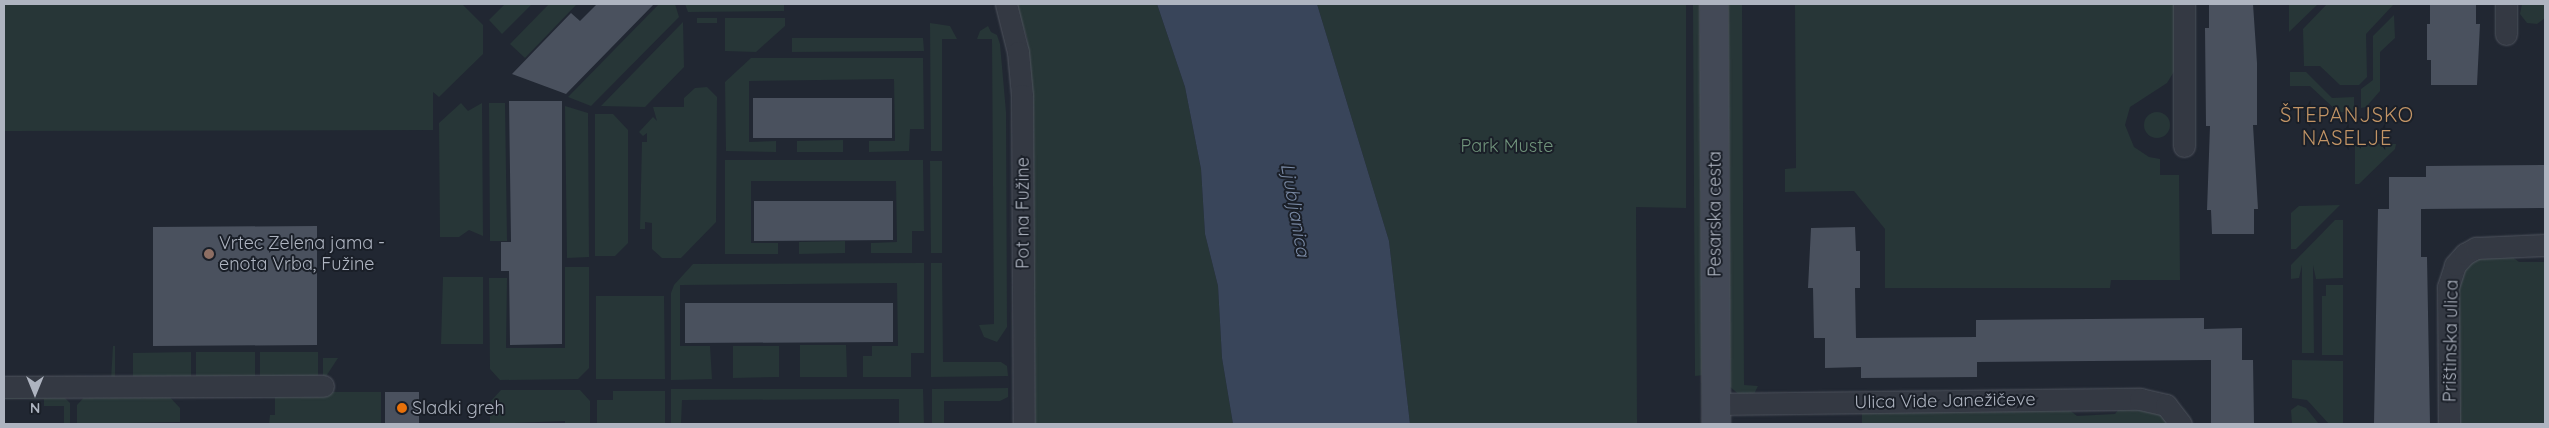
<!DOCTYPE html>
<meta charset="utf-8">
<style>
body{margin:0}
#map{position:relative;width:2549px;height:428px;overflow:hidden;background:#212732;font-family:Quicksand,sans-serif}
div>[style]{position:absolute}
.green>*{inset:0;background:#273637}
.round{border-radius:50%}
.water>*{inset:0;background:#39455a}
.building>*{inset:0;background:#4a515e}
.roads{filter:drop-shadow(0 0 1px #4f545e) drop-shadow(0 0 1px #4f545e)}
.street>*{height:21px;margin:-10.5px;padding:0 10.5px;transform-origin:10.5px;border-radius:10.5px;background:#343943}
.secondary>*{height:28px;margin:-14px;padding:0 14px;transform-origin:14px;border-radius:14px;background:#434956}
.dots>*{width:14px;height:14px;translate:-50% -50%;box-sizing:border-box;border:2px solid #1a1f28;border-radius:50%}
span{translate:-50% -50%;white-space:nowrap;text-align:center;line-height:1.15;-webkit-text-stroke:4px #1a1f28;paint-order:stroke}
.park-label{font-size:18px;color:#70937b}
.street-label{font-size:18px;color:#aeb4c0}
.poi-label{font-size:18px;color:#aeb4c0}
.left{translate:0 -50%;text-align:left}
.water-label{font-size:19px;color:#7a8aa5;font-style:italic}
.quarter-label{font-size:20px;color:#c39566;letter-spacing:1px}
.frame{position:absolute;inset:0;border:5px solid #aeb4c0;pointer-events:none}
.north{position:absolute;left:10px;top:368px;width:50px;height:50px;-webkit-text-stroke:4px #1a1f28;paint-order:stroke;rotate:180deg;font-size:14px;font-weight:700;line-height:20px;text-align:center;color:#aeb4c0}
.north::after{content:'';display:block;margin:auto;width:18px;height:22px;background:#aeb4c0;clip-path:polygon(50% 0,100% 100%,50% 72%,0 100%)}
</style>
<div id="map">
<div class="green">
<i style="clip-path:polygon(4px 4px,462px 4px,483px 25px,483px 54px,439px 97px,433px 92px,433px 130px,4px 131px)"></i>
<i style="clip-path:polygon(505px 4px,532px 4px,502px 34px,489px 20px)"></i>
<i style="clip-path:polygon(549px 4px,577px 4px,525px 58px,510px 44px)"></i>
<i style="clip-path:polygon(659px 4px,675px 4px,679px 17px,591px 106px,568px 97px)"></i>
<i style="clip-path:polygon(685px 4px,784px 4px,784px 11px,688px 12px)"></i>
<i style="clip-path:polygon(1016px 4px,1157px 4px,1185px 87px,1201px 169px,1205px 234px,1218px 286px,1222px 358px,1233px 424px,1035px 424px,1033px 117px,1027px 38px)"></i>
<i style="clip-path:polygon(1317px 4px,1686px 4px,1686px 208px,1636px 207px,1637px 424px,1410px 424px,1389px 241px)"></i>
<i style="clip-path:polygon(1693px 4px,1702px 4px,1704px 375px,1695px 376px)"></i>
<i style="clip-path:polygon(1726px 4px,1742px 4px,1744px 385px,1758px 386px,1754px 394px,1742px 397px,1729px 386px)"></i>
<i style="clip-path:polygon(1795px 4px,2178px 4px,2175px 70px,2167px 83px,2130px 107px,2125px 125px,2134px 147px,2149px 157px,2160px 159px,2160px 175px,2179px 175px,2180px 280px,2111px 280px,2110px 288px,1885px 288px,1885px 229px,1854px 191px,1785px 192px,1785px 169px,1796px 168px)"></i>
<i style="clip-path:polygon(2289px 4px,2318px 4px,2289px 32px)"></i>
<i style="clip-path:polygon(2327px 4px,2394px 4px,2366px 34px,2367px 77px,2359px 85px,2340px 85px,2320px 66px,2304px 66px,2303px 29px)"></i>
<i style="clip-path:polygon(2522px 4px,2544px 4px,2545px 18px,2537px 24px,2527px 23px,2520px 14px)"></i>
<i style="clip-path:polygon(2394px 15px,2395px 38px,2380px 52px,2380px 91px,2366px 107px,2361px 108px,2361px 89px,2373px 80px,2373px 36px)"></i>
<i style="clip-path:polygon(697px 18px,717px 18px,717px 23px,697px 23px)"></i>
<i style="clip-path:polygon(725px 18px,785px 18px,785px 26px,756px 52px,725px 51px)"></i>
<i style="clip-path:polygon(683px 22px,684px 67px,645px 107px,601px 106px)"></i>
<i style="clip-path:polygon(930px 23px,950px 26px,957px 39px,942px 39px,942px 151px,931px 151px)"></i>
<i style="clip-path:polygon(988px 26px,991px 32px,997px 35px,1000px 44px,1006px 112px,1007px 327px,997px 342px,984px 337px,979px 325px,994px 324px,992px 39px,977px 39px,980px 31px)"></i>
<i style="clip-path:polygon(792px 38px,923px 38px,924px 51px,792px 52px)"></i>
<i style="clip-path:polygon(751px 58px,923px 58px,924px 129px,910px 129px,909px 151px,869px 152px,869px 141px,895px 141px,894px 79px,749px 81px,749px 142px,776px 141px,776px 152px,726px 151px,725px 82px)"></i>
<i style="clip-path:polygon(2290px 72px,2306px 72px,2332px 98px,2354px 97px,2354px 112px,2338px 112px,2310px 86px,2290px 86px)"></i>
<i style="clip-path:polygon(707px 87px,717px 97px,716px 222px,681px 258px,662px 258px,652px 249px,652px 223px,645px 222px,645px 229px,640px 229px,642px 142px,647px 142px,647px 133px,643px 136px,639px 132px,653px 117px,657px 121px,653px 107px,684px 107px,684px 98px,695px 88px)"></i>
<i style="clip-path:polygon(461px 103px,468px 111px,482px 103px,483px 236px,469px 230px,459px 237px,440px 237px,439px 123px)"></i>
<i style="clip-path:polygon(489px 103px,505px 103px,507px 241px,490px 241px)"></i>
<i style="clip-path:polygon(565px 106px,588px 113px,589px 257px,567px 258px)"></i>
<i class="round" style="left:2144px;top:112px;width:26px;height:26px"></i>
<i style="clip-path:polygon(595px 114px,613px 114px,628px 130px,628px 243px,615px 256px,595px 256px)"></i>
<i style="clip-path:polygon(843px 140px,843px 152px,797px 152px,797px 141px)"></i>
<i style="clip-path:polygon(2355px 144px,2396px 144px,2395px 149px,2359px 184px,2355px 184px)"></i>
<i style="clip-path:polygon(725px 160px,923px 160px,924px 231px,912px 231px,912px 253px,871px 253px,871px 243px,897px 242px,896px 181px,751px 181px,751px 243px,778px 243px,778px 254px,725px 254px)"></i>
<i style="clip-path:polygon(930px 161px,942px 161px,942px 253px,931px 253px)"></i>
<i style="clip-path:polygon(2340px 205px,2296px 249px,2291px 249px,2291px 213px,2299px 206px)"></i>
<i style="clip-path:polygon(2335px 220px,2343px 220px,2343px 278px,2316px 279px,2313px 265px,2314px 353px,2302px 353px,2302px 265px,2299px 278px,2291px 279px,2291px 265px)"></i>
<i style="clip-path:polygon(845px 241px,845px 253px,799px 254px,799px 242px)"></i>
<i style="clip-path:polygon(2507px 253px,2519px 262px,2545px 262px,2545px 424px,2455px 424px,2456px 280px,2475px 257px)"></i>
<i style="clip-path:polygon(924px 263px,924px 353px,911px 353px,911px 377px,863px 377px,863px 356px,872px 356px,872px 346px,898px 346px,897px 283px,680px 285px,680px 346px,710px 346px,712px 379px,671px 380px,671px 293px,674px 285px,693px 264px)"></i>
<i style="clip-path:polygon(931px 263px,942px 263px,943px 362px,1001px 362px,1007px 366px,1008px 376px,931px 377px)"></i>
<i style="clip-path:polygon(565px 267px,589px 267px,589px 368px,578px 379px,500px 380px,490px 369px,489px 278px,507px 278px,506px 348px,565px 348px)"></i>
<i style="clip-path:polygon(443px 277px,483px 277px,483px 344px,441px 344px)"></i>
<i style="clip-path:polygon(2326px 285px,2343px 285px,2343px 355px,2322px 355px,2322px 296px,2326px 296px)"></i>
<i style="clip-path:polygon(596px 296px,664px 296px,665px 379px,596px 379px)"></i>
<i style="clip-path:polygon(800px 345px,846px 345px,847px 377px,800px 377px)"></i>
<i style="clip-path:polygon(113px 346px,115px 346px,115px 382px,111px 380px)"></i>
<i style="clip-path:polygon(733px 346px,779px 346px,779px 377px,733px 378px)"></i>
<i style="clip-path:polygon(191px 352px,191px 381px,133px 382px,133px 353px)"></i>
<i style="clip-path:polygon(196px 352px,255px 352px,255px 381px,196px 381px)"></i>
<i style="clip-path:polygon(260px 352px,318px 352px,318px 381px,260px 381px)"></i>
<i style="clip-path:polygon(323px 358px,338px 358px,323px 381px)"></i>
<i style="clip-path:polygon(2292px 360px,2343px 361px,2343px 424px,2329px 424px,2307px 400px,2292px 398px)"></i>
<i style="clip-path:polygon(1008px 388px,1008px 397px,1000px 401px,944px 401px,944px 424px,932px 424px,932px 389px)"></i>
<i style="clip-path:polygon(671px 389px,923px 389px,924px 424px,899px 424px,899px 399px,682px 400px,681px 424px,671px 424px)"></i>
<i style="clip-path:polygon(501px 390px,580px 390px,590px 401px,590px 424px,565px 424px,565px 421px,490px 424px,490px 402px)"></i>
<i style="clip-path:polygon(613px 391px,665px 391px,665px 424px,597px 424px,597px 400px,613px 400px)"></i>
<i style="clip-path:polygon(270px 392px,381px 392px,381px 424px,269px 424px,270px 415px,275px 415px,275px 394px)"></i>
<i style="clip-path:polygon(60px 393px,70px 403px,70px 423px,64px 424px,64px 406px,44px 406px,44px 399px,4px 399px,4px 394px)"></i>
<i style="clip-path:polygon(88px 393px,166px 393px,180px 408px,180px 422px,77px 424px,77px 405px)"></i>
<i style="clip-path:polygon(2063px 405px,2077px 416px,2115px 414px,2122px 405px,2146px 405px,2174px 424px,1862px 424px,1862px 412px)"></i>
<i style="clip-path:polygon(2298px 405px,2306px 408px,2319px 424px,2292px 424px,2291px 410px)"></i>
</div>
<div class="water">
<i style="clip-path:polygon(1157px 4px,1317px 4px,1389px 241px,1410px 424px,1233px 424px,1222px 358px,1218px 286px,1205px 234px,1201px 169px,1185px 87px)"></i>
</div>
<div class="building">
<i style="clip-path:polygon(597px 4px,654px 4px,566px 94px,512px 74px,571px 13px,580px 21px)"></i>
<i style="clip-path:polygon(2209px 4px,2253px 4px,2257px 63px,2257px 125px,2253px 125px,2258px 209px,2254px 209px,2254px 234px,2212px 234px,2211px 210px,2207px 210px,2210px 126px,2206px 126px,2205px 28px,2209px 28px)"></i>
<i style="clip-path:polygon(2430px 4px,2476px 4px,2476px 24px,2480px 24px,2477px 85px,2431px 85px,2431px 60px,2427px 60px,2427px 24px,2430px 24px)"></i>
<i style="clip-path:polygon(753px 98px,892px 98px,892px 138px,753px 138px)"></i>
<i style="clip-path:polygon(509px 101px,562px 101px,562px 344px,510px 345px,509px 271px,501px 271px,501px 242px,511px 242px)"></i>
<i style="clip-path:polygon(2545px 165px,2545px 208px,2421px 209px,2421px 257px,2427px 257px,2430px 424px,2374px 424px,2378px 209px,2389px 209px,2389px 177px,2426px 177px,2426px 166px)"></i>
<i style="clip-path:polygon(754px 201px,893px 201px,893px 240px,754px 241px)"></i>
<i style="clip-path:polygon(317px 226px,317px 345px,153px 346px,153px 227px)"></i>
<i style="clip-path:polygon(1855px 227px,1856px 251px,1860px 251px,1860px 288px,1855px 288px,1856px 338px,1976px 337px,1976px 320px,2204px 318px,2204px 329px,2242px 328px,2242px 360px,2253px 360px,2254px 424px,2211px 424px,2211px 360px,1977px 362px,1977px 377px,1861px 378px,1861px 367px,1825px 368px,1825px 338px,1814px 338px,1813px 288px,1808px 288px,1811px 228px)"></i>
<i style="clip-path:polygon(685px 303px,893px 303px,893px 342px,685px 343px)"></i>
<i style="clip-path:polygon(385px 392px,419px 392px,419px 424px,385px 424px)"></i>
</div>
<div class="roads">
<div class="street">
<i style="left:1006px;top:4px;width:49px;rotate:76deg"></i>
<i style="left:1018px;top:52px;width:43px;rotate:84.7deg"></i>
<i style="left:1022px;top:95px;width:329px;rotate:89.7deg"></i>
<i style="left:2184px;top:4px;width:142px;rotate:90deg"></i>
<i style="left:2506px;top:34px;width:30px;rotate:-90deg"></i>
<i style="left:4px;top:387px;width:319px;rotate:-0.2deg"></i>
<i style="left:1716px;top:404px;width:424px;rotate:-0.7deg"></i>
<i style="left:2140px;top:399px;width:27px;rotate:13deg"></i>
<i style="left:2166px;top:405px;width:24px;rotate:52deg"></i>
<i style="left:2449px;top:424px;width:137px;rotate:-90.4deg"></i>
<i style="left:2448px;top:287px;width:23px;rotate:-72deg"></i>
<i style="left:2455px;top:265px;width:15px;rotate:-48deg"></i>
<i style="left:2465px;top:254px;width:13px;rotate:-29deg"></i>
<i style="left:2476px;top:248px;width:69px;rotate:-2.5deg"></i>
</div>
<div class="secondary">
<i style="left:1714px;top:4px;width:420px;rotate:89.7deg"></i>
</div>
</div>
<div class="dots">
<i style="left:209px;top:254px;background:#8d6e63"></i>
<i style="left:402px;top:408px;background:#e8710a"></i>
</div>
<div class="park-label">
<span style="left:1507px;top:146px">Park Muste</span>
</div>
<div class="street-label">
<span style="left:1023px;top:213px;rotate:-90deg">Pot na Fužine</span>
<span style="left:1715px;top:214px;rotate:-90deg">Pesarska cesta</span>
<span style="left:2451px;top:341px;rotate:-89deg">Prištinska ulica</span>
<span style="left:1945px;top:401px;rotate:-1deg">Ulica Vide Janežičeve</span>
</div>
<div class="poi-label">
<span class="left" style="left:219px;top:254px">Vrtec Zelena jama -<br>enota Vrba, Fužine</span>
<span class="left" style="left:412px;top:408px">Sladki greh</span>
</div>
<div class="water-label">
<span style="left:1295px;top:210px;rotate:80deg">Ljubljanica</span>
</div>
<div class="quarter-label">
<span style="left:2347px;top:126px">ŠTEPANJSKO<br>NASELJE</span>
</div>
<div class="frame"></div>
<div class="north">N</div>
</div>
